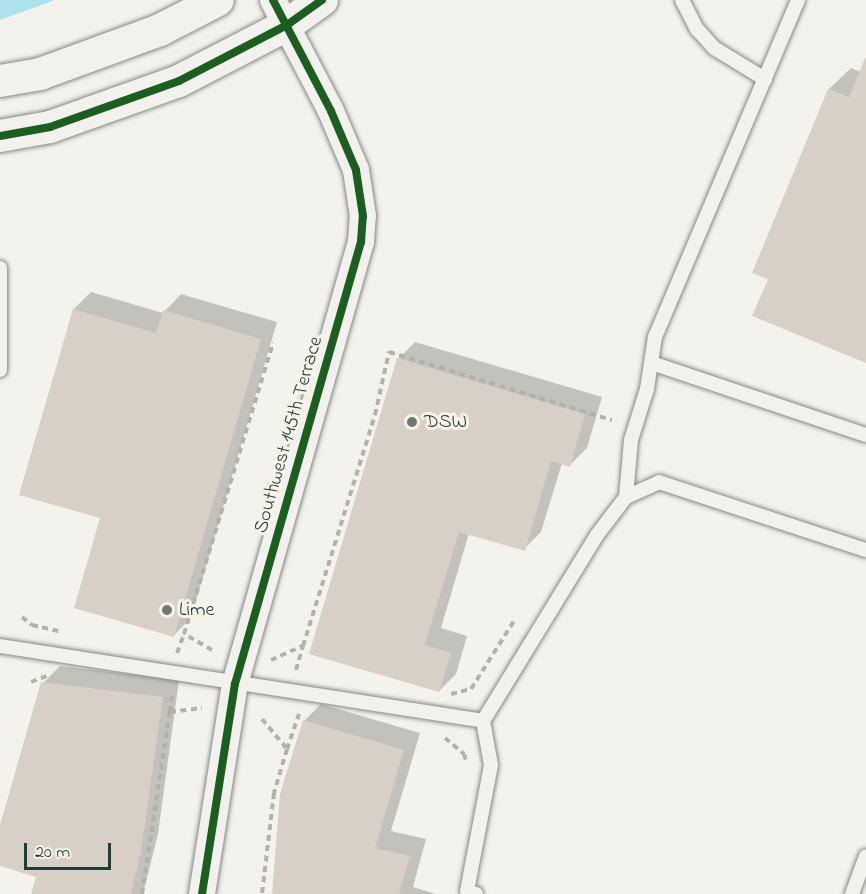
<!DOCTYPE html>
<style>
body{margin:0}
#map{position:relative;width:866px;height:894px;overflow:hidden;background:#f4f2ec;font-family:"Indie Flower",sans-serif}
div>[style]{position:absolute}
.water>*{inset:0;background:#ace3eb}
.shadow>*{inset:0;background:#0003}
.building>*{inset:0;background:#d8cfc6}
.path>*{height:4px;margin-top:-2px;transform-origin:0;background:repeating-linear-gradient(90deg,#b0b2ae 0 6px,transparent 0 10.5px)}
.roads{filter:drop-shadow(0 0 2px #848985) drop-shadow(0 0 2px #848985)}
.service>*{height:14px;margin:-7px;padding:0 7px;transform-origin:7px;border-radius:7px;background:#f2f1ed}
.minor>*{height:26px;margin:-13px;padding:0 13px;transform-origin:13px;border-radius:13px;background:#f2f1ed}
.tertiary>*{height:32px;margin:-16px;padding:0 16px;transform-origin:16px;border-radius:16px;background:#f2f1ed}
.cycleway>*{height:8px;margin:-4px;padding:0 4px;transform-origin:4px;border-radius:4px;background:#1b5e20}
.dots>*{width:16px;height:16px;translate:-50% -50%;box-sizing:border-box;border:3px solid #f7f3e8;border-radius:50%}
span{translate:-50% -50%;white-space:nowrap;text-align:center;line-height:1.15;-webkit-text-stroke:6px #f7f3e8;paint-order:stroke}
.poi-label{font-size:20px;color:#1f3d34}
.left{translate:0 -50%;text-align:left}
.street-label{font-size:20px;color:#1f3d34}
.scale{position:absolute;left:24px;top:843px;width:87px;height:27px;box-sizing:border-box;border:3px solid #1f3d34;border-top:0;padding-left:8px;font-size:18px;line-height:21px;white-space:nowrap;color:#1f3d34;-webkit-text-stroke:4px #f7f3e8;paint-order:stroke}
</style>
<div id="map">
<div class="water">
<i style="clip-path:polygon(0 0,55px 0,0 20px)"></i>
</div>
<div class="shadow">
<i style="clip-path:polygon(866px 60px,866px 360px,770px 278px,829px 89px,851px 68px,861px 72px)"></i>
<i style="clip-path:polygon(91px 292px,163px 313px,181px 294px,277px 322px,191px 618px,174px 635px,102px 517px,74px 309px)"></i>
<i style="clip-path:polygon(415px 342px,602px 397px,587px 448px,570px 465px,562px 463px,541px 532px,524px 549px,469px 533px,441px 628px,467px 636px,456px 674px,439px 691px,311px 653px,398px 359px)"></i>
<i style="clip-path:polygon(60px 666px,179px 680px,158px 834px,143px 894px,33px 894px,38px 876px,0 865px,0 831px,43px 683px)"></i>
<i style="clip-path:polygon(321px 704px,420px 733px,391px 831px,426px 839px,413px 887px,436px 894px,273px 894px,304px 721px)"></i>
</div>
<div class="building">
<i style="clip-path:polygon(865px 58px,866px 58px,866px 363px,752px 316px,768px 279px,752px 273px,828px 89px,849px 97px)"></i>
<i style="clip-path:polygon(73px 309px,156px 333px,163px 310px,261px 339px,174px 637px,74px 608px,100px 518px,19px 495px)"></i>
<i style="clip-path:polygon(397px 358px,585px 414px,570px 467px,551px 461px,525px 551px,459px 532px,425px 645px,451px 653px,439px 692px,309px 654px)"></i>
<i style="clip-path:polygon(41px 682px,163px 697px,141px 852px,131px 894px,31px 894px,36px 877px,0 866px,0 825px)"></i>
<i style="clip-path:polygon(303px 720px,404px 750px,375px 848px,410px 856px,399px 894px,272px 894px,280px 794px)"></i>
</div>
<div class="path">
<i style="left:22px;top:617px;width:13px;rotate:39deg"></i>
<i style="left:32px;top:625px;width:28px;rotate:13deg"></i>
<i style="left:212px;top:650px;width:32px;rotate:-150deg"></i>
<i style="left:184px;top:634px;width:305px;rotate:-73deg"></i>
<i style="left:177px;top:653px;width:20px;rotate:-70deg"></i>
<i style="left:271px;top:660px;width:35px;rotate:-24deg"></i>
<i style="left:303px;top:646px;width:242px;rotate:-72.7deg"></i>
<i style="left:375px;top:415px;width:65px;rotate:-77.5deg"></i>
<i style="left:389px;top:352px;width:233px;rotate:17deg"></i>
<i style="left:296px;top:670px;width:25px;rotate:-74deg"></i>
<i style="left:31px;top:682px;width:17px;rotate:-21deg"></i>
<i style="left:451px;top:694px;width:21px;rotate:-14deg"></i>
<i style="left:471px;top:689px;width:80px;rotate:-57.7deg"></i>
<i style="left:170px;top:712px;width:18px;rotate:-84deg"></i>
<i style="left:262px;top:719px;width:39px;rotate:50deg"></i>
<i style="left:287px;top:749px;width:46px;rotate:106.5deg"></i>
<i style="left:274px;top:793px;width:102px;rotate:96.8deg"></i>
<i style="left:445px;top:738px;width:25px;rotate:40deg"></i>
<i style="left:464px;top:754px;width:9px;rotate:72deg"></i>
<i style="left:287px;top:749px;width:37px;rotate:-71deg"></i>
<i style="left:142px;top:894px;width:184px;rotate:-81.3deg"></i>
<i style="left:170px;top:712px;width:32px;rotate:-7deg"></i>
</div>
<div class="roads">
<div class="service">
<i style="left:682px;top:0;width:33px;rotate:63deg"></i>
<i style="left:697px;top:29px;width:25px;rotate:48deg"></i>
<i style="left:714px;top:48px;width:60px;rotate:31.3deg"></i>
<i style="left:652px;top:363px;width:226px;rotate:18.6deg"></i>
<i style="left:0;top:370px;width:102px;rotate:-90deg"></i>
<i style="left:626px;top:497px;width:57px;rotate:-85deg"></i>
<i style="left:631px;top:440px;width:53px;rotate:-72.6deg"></i>
<i style="left:647px;top:389px;width:53px;rotate:-81.3deg"></i>
<i style="left:655px;top:337px;width:366px;rotate:-67deg"></i>
<i style="left:0;top:646px;width:489px;rotate:8.8deg"></i>
<i style="left:476px;top:894px;width:9px;rotate:-162deg"></i>
<i style="left:467px;top:891px;width:128px;rotate:-79.2deg"></i>
<i style="left:491px;top:765px;width:45px;rotate:-100.3deg"></i>
<i style="left:483px;top:721px;width:218px;rotate:-58.5deg"></i>
<i style="left:597px;top:535px;width:48px;rotate:-52.7deg"></i>
<i style="left:626px;top:497px;width:36px;rotate:-24deg"></i>
<i style="left:659px;top:482px;width:218px;rotate:18.2deg"></i>
<i style="left:852px;top:894px;width:40px;rotate:-69.8deg"></i>
</div>
<div class="minor">
<i style="left:202px;top:894px;width:213px;rotate:-81.1deg"></i>
<i style="left:235px;top:684px;width:460px;rotate:-74.1deg"></i>
<i style="left:361px;top:242px;width:26px;rotate:-86deg"></i>
<i style="left:363px;top:216px;width:47px;rotate:-98.7deg"></i>
<i style="left:356px;top:170px;width:64px;rotate:-113deg"></i>
<i style="left:331px;top:111px;width:125px;rotate:-117.6deg"></i>
</div>
<div class="tertiary">
<i style="left:0;top:81px;width:41px;rotate:-9.9deg"></i>
<i style="left:40px;top:74px;width:128px;rotate:-20.1deg"></i>
<i style="left:160px;top:30px;width:65px;rotate:-27.3deg"></i>
<i style="left:0;top:136px;width:51px;rotate:-10.2deg"></i>
<i style="left:50px;top:127px;width:137px;rotate:-19.6deg"></i>
<i style="left:179px;top:81px;width:122px;rotate:-27.4deg"></i>
<i style="left:287px;top:25px;width:43px;rotate:-35.5deg"></i>
</div>
</div>
<div class="cycleway">
<i style="left:0;top:136px;width:51px;rotate:-10.2deg"></i>
<i style="left:50px;top:127px;width:137px;rotate:-19.6deg"></i>
<i style="left:179px;top:81px;width:122px;rotate:-27.4deg"></i>
<i style="left:287px;top:25px;width:43px;rotate:-35.5deg"></i>
<i style="left:202px;top:894px;width:213px;rotate:-81.1deg"></i>
<i style="left:235px;top:684px;width:460px;rotate:-74.1deg"></i>
<i style="left:361px;top:242px;width:26px;rotate:-86deg"></i>
<i style="left:363px;top:216px;width:47px;rotate:-98.7deg"></i>
<i style="left:356px;top:170px;width:64px;rotate:-113deg"></i>
<i style="left:331px;top:111px;width:125px;rotate:-117.6deg"></i>
</div>
<div class="dots">
<i style="left:412px;top:422px;background:#6a7c74"></i>
<i style="left:167px;top:610px;background:#6a7c74"></i>
</div>
<div class="poi-label">
<span class="left" style="left:424px;top:422px">DSW</span>
<span class="left" style="left:179px;top:610px">Lime</span>
</div>
<div class="street-label">
<span style="left:289px;top:435px;rotate:-74deg">Southwest 145th Terrace</span>
</div>
<div class="scale">20 m</div>
</div>
